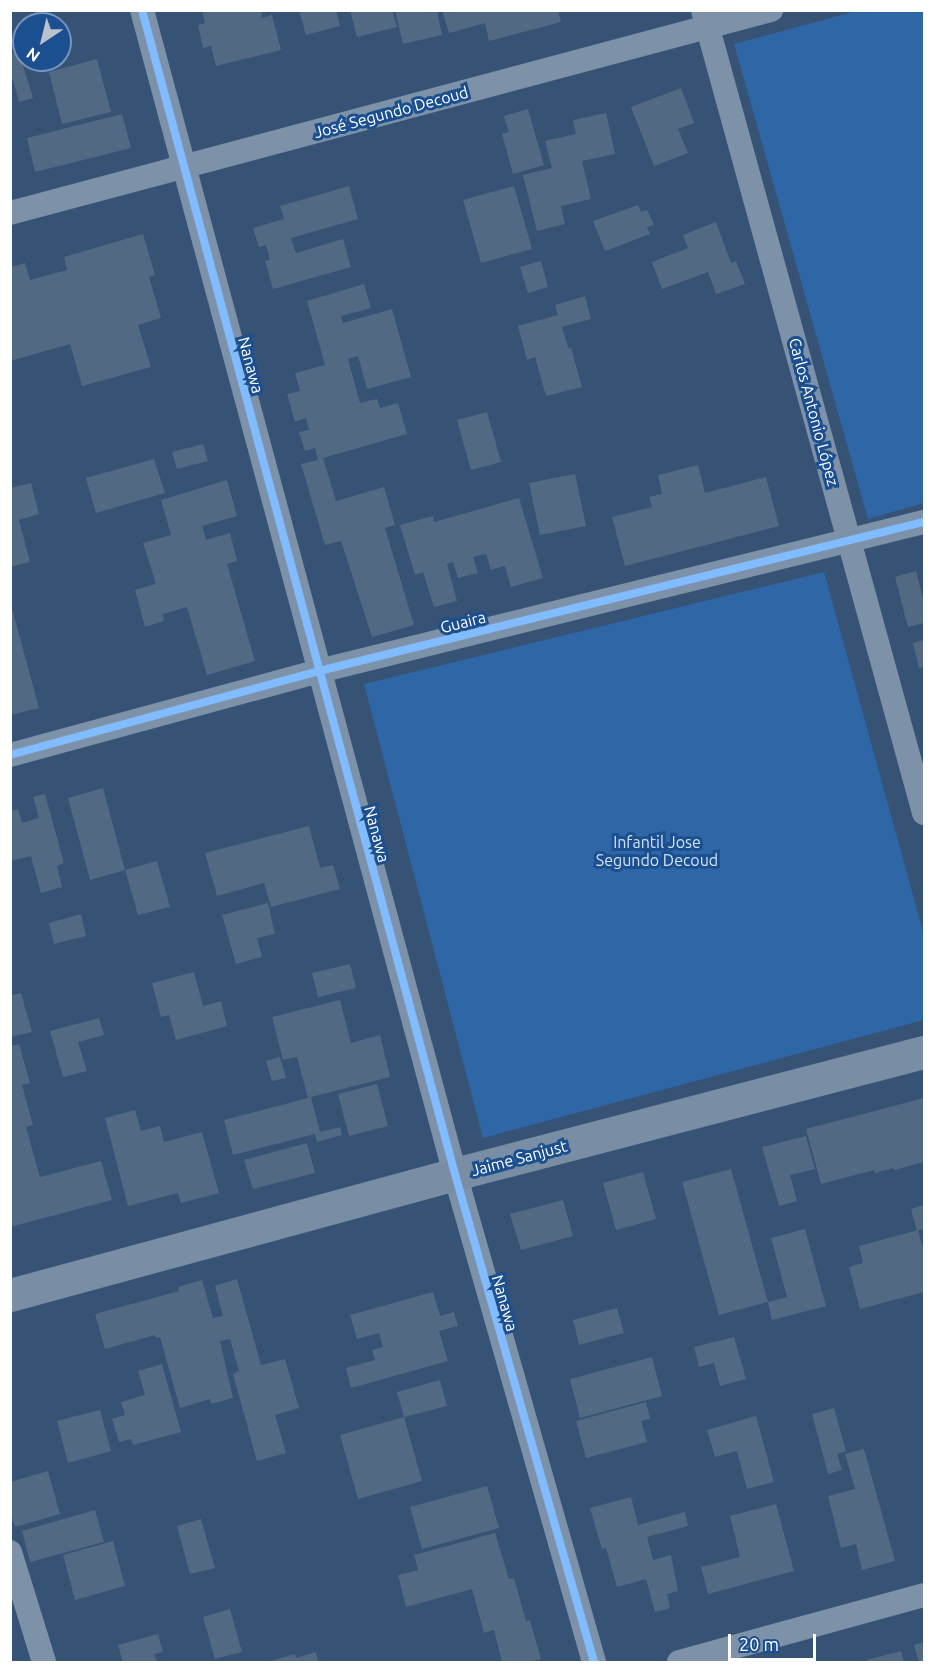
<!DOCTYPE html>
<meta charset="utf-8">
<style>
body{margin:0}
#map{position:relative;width:935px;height:1673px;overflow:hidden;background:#365274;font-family:Ubuntu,sans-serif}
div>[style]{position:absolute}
.green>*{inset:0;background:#2f66a5}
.building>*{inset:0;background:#526984}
.street>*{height:24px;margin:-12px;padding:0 12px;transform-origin:12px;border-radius:12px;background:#7d92a8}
.secondary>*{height:33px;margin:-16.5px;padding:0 16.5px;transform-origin:16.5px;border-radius:16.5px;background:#798da4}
.cycleway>*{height:8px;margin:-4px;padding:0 4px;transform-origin:4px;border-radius:4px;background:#80bcff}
span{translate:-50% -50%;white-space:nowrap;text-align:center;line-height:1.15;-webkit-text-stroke:6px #1b4f8f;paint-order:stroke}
.street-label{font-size:16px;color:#fff}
.park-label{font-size:16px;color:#cfe3fa}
.frame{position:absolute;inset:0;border:12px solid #fff;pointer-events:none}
.north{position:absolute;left:12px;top:12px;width:60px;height:60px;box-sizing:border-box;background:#1b4f8f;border:2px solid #7695bc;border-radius:50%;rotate:215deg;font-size:16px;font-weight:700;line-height:24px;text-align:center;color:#fff}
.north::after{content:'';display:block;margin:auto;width:21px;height:27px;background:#b9c2ce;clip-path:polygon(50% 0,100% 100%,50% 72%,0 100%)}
.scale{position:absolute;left:728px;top:1634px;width:88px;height:27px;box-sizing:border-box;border:3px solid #fff;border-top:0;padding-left:8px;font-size:18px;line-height:21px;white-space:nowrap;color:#fff;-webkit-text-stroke:4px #1b4f8f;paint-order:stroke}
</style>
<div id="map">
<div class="green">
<i style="clip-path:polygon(856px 11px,924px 11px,924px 503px,868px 519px,734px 44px)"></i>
<i style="clip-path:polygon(824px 572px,924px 935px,924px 1020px,483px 1138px,364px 684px)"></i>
</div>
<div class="building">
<i style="clip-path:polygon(202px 10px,261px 10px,262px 18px,272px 15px,281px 50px,216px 66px,211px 46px,203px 48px,198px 25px,205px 23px)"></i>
<i style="clip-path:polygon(299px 10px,336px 10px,340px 26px,306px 35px)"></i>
<i style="clip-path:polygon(350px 10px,392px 10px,397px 27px,357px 37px)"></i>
<i style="clip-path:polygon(395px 10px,437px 10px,442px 35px,403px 44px)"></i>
<i style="clip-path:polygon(442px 10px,558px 10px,561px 22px,489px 41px,485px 23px,449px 33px)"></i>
<i style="clip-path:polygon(19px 52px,33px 98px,19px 102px,13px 80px,10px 81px,10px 54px)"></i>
<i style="clip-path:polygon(97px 59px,111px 112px,62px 124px,49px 72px)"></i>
<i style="clip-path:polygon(681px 88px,694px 123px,678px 129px,688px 153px,654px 166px,631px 107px)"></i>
<i style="clip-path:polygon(528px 109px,544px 165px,513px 174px,502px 134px,509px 132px,504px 116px)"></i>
<i style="clip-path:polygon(606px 113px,615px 154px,582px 161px,591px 199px,561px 206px,565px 224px,537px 231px,523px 175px,552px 168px,545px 141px,576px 134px,573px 120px)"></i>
<i style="clip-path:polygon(122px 114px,131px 148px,35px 172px,27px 138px)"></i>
<i style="clip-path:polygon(349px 186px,358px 219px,291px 238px,296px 253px,343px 239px,351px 267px,273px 289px,265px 261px,270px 260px,266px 245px,259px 247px,253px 228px,284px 219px,280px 206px)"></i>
<i style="clip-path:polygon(514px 186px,532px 249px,481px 263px,463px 200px)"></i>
<i style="clip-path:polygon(638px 205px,641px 212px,647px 210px,654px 225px,647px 227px,650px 234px,605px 251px,593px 221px)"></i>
<i style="clip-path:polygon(716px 222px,731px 263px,736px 261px,745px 284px,716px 294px,708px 272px,662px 289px,652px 262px,688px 248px,683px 235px)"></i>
<i style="clip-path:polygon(143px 234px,155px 275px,149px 277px,161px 318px,138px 325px,151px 367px,82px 386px,70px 344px,10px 361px,10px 267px,25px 263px,30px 280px,67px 270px,64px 257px)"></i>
<i style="clip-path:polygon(541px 261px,548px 287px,528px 293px,520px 267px)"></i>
<i style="clip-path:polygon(364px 284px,371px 308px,341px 316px,343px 323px,392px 309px,411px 377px,367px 389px,358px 356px,348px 359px,360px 403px,377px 399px,380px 408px,398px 403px,407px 434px,323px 458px,336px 501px,384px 487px,395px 525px,385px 528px,414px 625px,372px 637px,341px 541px,325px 545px,301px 464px,318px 460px,315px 448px,305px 451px,299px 432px,309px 430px,306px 418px,295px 422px,287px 394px,300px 391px,295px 373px,325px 365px,307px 301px)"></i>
<i style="clip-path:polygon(585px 296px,591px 319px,562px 327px,568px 348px,571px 348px,582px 387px,546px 396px,535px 357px,527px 360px,518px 326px,558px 315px,555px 305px)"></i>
<i style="clip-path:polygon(487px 412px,501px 462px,471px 470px,457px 420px)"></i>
<i style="clip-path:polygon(203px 444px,208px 461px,177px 469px,172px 452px)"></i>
<i style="clip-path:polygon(154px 459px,165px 493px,96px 513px,86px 478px)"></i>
<i style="clip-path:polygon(698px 465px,705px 493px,766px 477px,779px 526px,625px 566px,612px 517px,652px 507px,649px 497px,662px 494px,658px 475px)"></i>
<i style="clip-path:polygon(575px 474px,586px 526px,540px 535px,529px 483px)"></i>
<i style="clip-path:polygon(227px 480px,237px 516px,202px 526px,206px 540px,230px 533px,237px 561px,227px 564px,255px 661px,207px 675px,187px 607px,163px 614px,164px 621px,145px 627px,135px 590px,156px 584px,143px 543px,171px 535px,161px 500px)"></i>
<i style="clip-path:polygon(31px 483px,39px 514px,19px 520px,30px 562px,10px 567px,10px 488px)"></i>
<i style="clip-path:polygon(519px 498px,543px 578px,511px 587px,505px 566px,491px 570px,486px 554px,473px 557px,478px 573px,458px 578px,453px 562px,447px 564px,457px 601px,434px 607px,423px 572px,415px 575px,400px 525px,433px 516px,434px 522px)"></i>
<i style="clip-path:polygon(916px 571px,924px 603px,924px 623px,908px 627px,895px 577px)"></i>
<i style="clip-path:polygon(10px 601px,39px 708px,10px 715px)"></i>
<i style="clip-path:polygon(924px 640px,924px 667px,919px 668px,913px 643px)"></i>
<i style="clip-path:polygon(103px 788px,125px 870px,90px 880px,68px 798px)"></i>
<i style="clip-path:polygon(45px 794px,64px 863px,57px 866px,62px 887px,41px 893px,31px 856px,10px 861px,10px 811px,18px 809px,22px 823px,39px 818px,33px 797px)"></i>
<i style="clip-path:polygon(309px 826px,320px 868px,333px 865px,340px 889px,271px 907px,264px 883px,217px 896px,205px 853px)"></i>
<i style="clip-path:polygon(157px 861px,170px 907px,138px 915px,125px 870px)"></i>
<i style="clip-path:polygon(268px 903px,275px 934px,257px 938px,262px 957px,236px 964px,222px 915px)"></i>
<i style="clip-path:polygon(81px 914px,86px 936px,54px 944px,49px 923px)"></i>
<i style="clip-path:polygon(350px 964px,356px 988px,318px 997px,312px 973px)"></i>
<i style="clip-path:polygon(194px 972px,203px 1006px,221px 1001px,227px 1026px,176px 1040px,169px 1015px,161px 1017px,152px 983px)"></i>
<i style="clip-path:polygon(21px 993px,32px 1032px,10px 1037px,10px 996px)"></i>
<i style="clip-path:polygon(340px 1000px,351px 1043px,380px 1035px,390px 1077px,311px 1097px,320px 1132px,340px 1127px,342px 1135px,317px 1142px,315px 1134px,233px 1155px,224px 1120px,308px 1098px,297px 1057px,283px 1060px,272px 1017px)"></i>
<i style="clip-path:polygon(99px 1018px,104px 1035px,78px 1042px,87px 1071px,63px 1077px,50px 1031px)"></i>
<i style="clip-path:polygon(19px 1044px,30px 1083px,22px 1085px,33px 1125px,26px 1127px,40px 1177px,101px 1161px,112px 1200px,10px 1227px,10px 1046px)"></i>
<i style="clip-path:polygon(280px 1057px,286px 1078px,272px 1081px,266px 1061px)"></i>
<i style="clip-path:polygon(377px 1084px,388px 1126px,349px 1136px,338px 1094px)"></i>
<i style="clip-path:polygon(924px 1098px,924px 1162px,894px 1170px,893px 1168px,875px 1173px,874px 1170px,821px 1184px,806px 1129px)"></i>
<i style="clip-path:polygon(135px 1110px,141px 1131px,160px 1126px,164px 1142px,202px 1132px,219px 1193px,181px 1203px,178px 1193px,128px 1206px,105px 1118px)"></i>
<i style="clip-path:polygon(806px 1136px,815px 1169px,790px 1175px,797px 1201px,779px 1206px,762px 1147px)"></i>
<i style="clip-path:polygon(307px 1143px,315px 1173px,253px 1189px,244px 1160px)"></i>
<i style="clip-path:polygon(731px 1169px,768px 1302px,719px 1315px,682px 1182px)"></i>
<i style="clip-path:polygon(643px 1172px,656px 1219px,616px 1230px,603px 1183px)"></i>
<i style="clip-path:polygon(563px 1200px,573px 1236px,521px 1250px,510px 1214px)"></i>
<i style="clip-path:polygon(924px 1205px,924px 1229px,917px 1231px,911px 1209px)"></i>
<i style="clip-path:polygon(805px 1229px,826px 1306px,772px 1320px,768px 1302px,787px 1297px,771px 1238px)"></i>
<i style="clip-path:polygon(918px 1230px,924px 1252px,924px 1292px,860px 1309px,849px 1267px,863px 1263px,859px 1246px)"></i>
<i style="clip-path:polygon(237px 1279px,261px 1365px,285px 1359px,299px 1408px,275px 1415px,286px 1453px,257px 1461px,233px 1374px,239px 1371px,230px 1339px,220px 1341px,233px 1398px,211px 1404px,210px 1399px,180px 1408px,160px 1337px,156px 1338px,155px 1335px,105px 1349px,95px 1314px,179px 1291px,178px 1287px,202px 1280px,213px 1318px,223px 1316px,215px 1286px)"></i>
<i style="clip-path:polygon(433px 1292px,440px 1316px,454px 1312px,458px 1326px,439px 1331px,448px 1361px,351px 1388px,346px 1368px,375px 1360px,372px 1350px,383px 1347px,379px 1333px,357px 1339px,350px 1315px)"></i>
<i style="clip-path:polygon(617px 1308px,624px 1333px,579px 1345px,573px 1320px)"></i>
<i style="clip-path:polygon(734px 1337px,746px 1379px,720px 1386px,714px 1363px,699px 1367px,694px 1347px)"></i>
<i style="clip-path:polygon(652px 1357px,662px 1396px,580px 1418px,570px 1379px)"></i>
<i style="clip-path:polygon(162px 1364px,181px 1432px,133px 1445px,131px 1439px,119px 1442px,112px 1419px,125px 1415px,121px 1402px,145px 1395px,138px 1371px)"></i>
<i style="clip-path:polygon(440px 1380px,447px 1406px,404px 1417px,397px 1392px)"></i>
<i style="clip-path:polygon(646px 1402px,650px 1419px,641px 1421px,647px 1442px,586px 1458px,576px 1421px)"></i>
<i style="clip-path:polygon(834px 1408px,846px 1451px,837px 1454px,842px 1470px,828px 1474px,812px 1414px)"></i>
<i style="clip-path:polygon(100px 1410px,111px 1451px,68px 1463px,57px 1421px)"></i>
<i style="clip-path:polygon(756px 1416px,774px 1482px,747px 1489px,737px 1451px,715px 1457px,707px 1430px)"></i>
<i style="clip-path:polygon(404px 1417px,422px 1481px,358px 1499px,340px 1435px)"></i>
<i style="clip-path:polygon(864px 1449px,895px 1561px,862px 1570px,856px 1544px,841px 1548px,828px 1496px,855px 1489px,845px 1454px)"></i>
<i style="clip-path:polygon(48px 1471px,60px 1514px,15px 1527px,10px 1511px,10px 1482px)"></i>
<i style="clip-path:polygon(487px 1486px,499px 1528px,422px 1549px,410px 1507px)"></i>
<i style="clip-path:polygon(631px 1497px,638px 1525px,685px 1512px,688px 1526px,647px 1537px,653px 1560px,671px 1555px,678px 1591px,667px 1594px,670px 1608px,655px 1612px,646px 1579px,617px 1587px,606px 1548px,602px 1549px,590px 1508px)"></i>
<i style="clip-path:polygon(776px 1504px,794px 1571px,708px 1594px,701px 1567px,740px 1557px,730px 1516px)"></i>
<i style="clip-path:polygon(95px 1510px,104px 1542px,30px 1562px,22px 1531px)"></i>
<i style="clip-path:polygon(201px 1519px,215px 1568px,190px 1574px,177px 1526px)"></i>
<i style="clip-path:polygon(495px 1533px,509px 1579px,514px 1578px,526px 1621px,530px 1620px,541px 1659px,529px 1662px,502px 1662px,494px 1630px,484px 1633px,472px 1589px,406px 1607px,398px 1575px,418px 1570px,414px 1555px)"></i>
<i style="clip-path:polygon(113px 1541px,125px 1586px,75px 1600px,63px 1555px)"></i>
<i style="clip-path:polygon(230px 1609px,242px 1652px,215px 1659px,203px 1617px)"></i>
<i style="clip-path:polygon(158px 1634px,163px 1652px,154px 1654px,157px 1662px,123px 1662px,118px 1645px)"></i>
<i style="clip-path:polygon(924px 1642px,924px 1662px,919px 1662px,914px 1645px)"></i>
<i style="clip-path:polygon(901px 1651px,904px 1662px,867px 1662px,867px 1660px)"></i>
<i style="clip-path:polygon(316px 1652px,318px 1662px,267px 1662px,295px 1654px,296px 1658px)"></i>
</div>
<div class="street">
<i style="left:142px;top:10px;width:1205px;rotate:74.95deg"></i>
<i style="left:455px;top:1174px;width:507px;rotate:74.1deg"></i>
<i style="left:703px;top:10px;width:833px;rotate:74.61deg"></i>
<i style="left:10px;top:213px;width:788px;rotate:-14.94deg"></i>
<i style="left:10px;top:755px;width:320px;rotate:-15.2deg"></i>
<i style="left:319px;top:671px;width:623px;rotate:-13.84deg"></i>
<i style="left:10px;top:1552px;width:115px;rotate:72.8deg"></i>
<i style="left:679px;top:1662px;width:254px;rotate:-15.3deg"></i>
</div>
<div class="secondary">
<i style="left:10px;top:1295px;width:461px;rotate:-15.2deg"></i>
<i style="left:455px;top:1174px;width:485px;rotate:-14.6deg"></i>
</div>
<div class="cycleway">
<i style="left:142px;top:10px;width:1205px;rotate:74.95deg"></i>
<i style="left:455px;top:1174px;width:507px;rotate:74.1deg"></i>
<i style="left:10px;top:755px;width:320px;rotate:-15.2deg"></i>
<i style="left:319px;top:671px;width:623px;rotate:-13.84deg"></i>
</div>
<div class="street-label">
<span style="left:391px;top:112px;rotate:-15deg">José Segundo Decoud</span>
<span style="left:251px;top:365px;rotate:75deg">Nanawa</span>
<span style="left:814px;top:412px;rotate:75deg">Carlos Antonio López</span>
<span style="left:463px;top:622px;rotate:-14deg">Guaira</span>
<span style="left:377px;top:834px;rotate:75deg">Nanawa</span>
<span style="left:519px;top:1158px;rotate:-15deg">Jaime Sanjust</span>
<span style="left:505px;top:1303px;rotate:74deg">Nanawa</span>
</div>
<div class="park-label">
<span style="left:657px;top:851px">Infantil Jose<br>Segundo Decoud</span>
</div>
<div class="frame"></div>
<div class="north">N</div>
<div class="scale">20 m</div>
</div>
